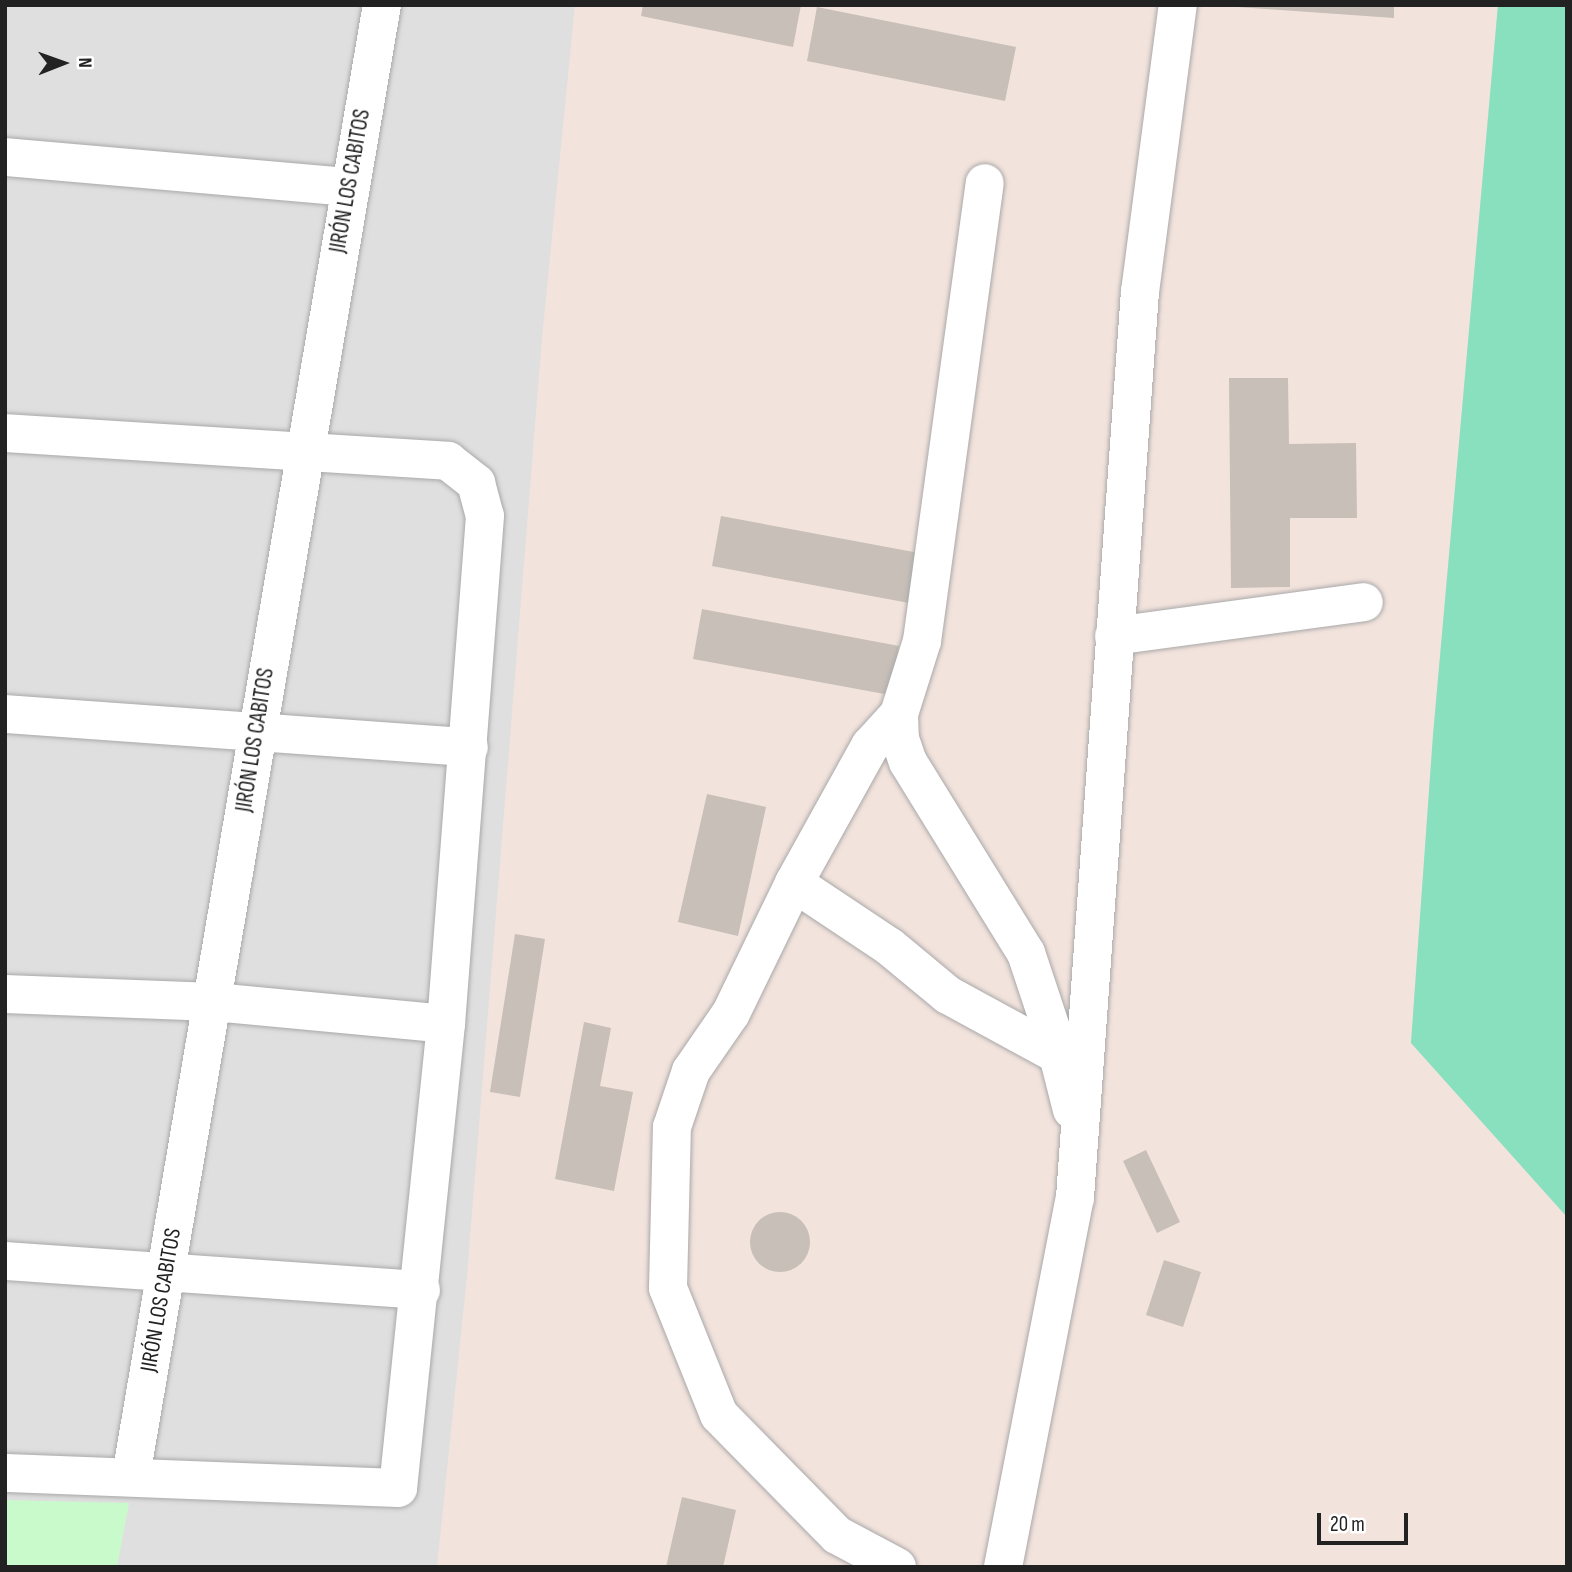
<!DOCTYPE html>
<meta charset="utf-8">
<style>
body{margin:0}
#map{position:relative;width:1572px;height:1572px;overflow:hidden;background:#f2efe9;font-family:"Sofia Sans Condensed",sans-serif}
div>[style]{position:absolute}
.residential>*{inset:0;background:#e0dfdf}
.military>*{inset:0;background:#f3e3dd}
.park>*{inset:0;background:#c8facc}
.pitch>*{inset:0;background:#88e0be}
.building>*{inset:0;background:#c7bfb8}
.round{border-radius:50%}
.roads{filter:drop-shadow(0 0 2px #a9a9a9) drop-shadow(0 0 2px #a9a9a9)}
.minor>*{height:38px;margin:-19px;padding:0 19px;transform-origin:19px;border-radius:19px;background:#fff}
span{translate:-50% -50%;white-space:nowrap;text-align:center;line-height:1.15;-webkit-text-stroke:5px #fff;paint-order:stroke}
.street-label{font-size:23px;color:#222}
.frame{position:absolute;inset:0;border:7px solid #222;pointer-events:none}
.north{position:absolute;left:28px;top:28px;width:70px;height:70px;-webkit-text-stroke:5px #fff;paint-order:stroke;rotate:89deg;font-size:19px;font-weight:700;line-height:28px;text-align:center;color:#222}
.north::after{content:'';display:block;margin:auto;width:24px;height:32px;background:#222;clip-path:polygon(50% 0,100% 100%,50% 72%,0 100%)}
.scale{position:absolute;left:1317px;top:1513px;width:91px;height:32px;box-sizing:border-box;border:4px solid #222;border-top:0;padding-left:9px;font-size:21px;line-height:24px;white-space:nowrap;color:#222;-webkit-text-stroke:5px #fff;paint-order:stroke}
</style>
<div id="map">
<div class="residential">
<i style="clip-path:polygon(5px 5px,1567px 5px,1567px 1567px,5px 1567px)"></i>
</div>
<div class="military">
<i style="clip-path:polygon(575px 5px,1498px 5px,1433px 735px,1411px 1043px,1567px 1217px,1567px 1567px,437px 1567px,467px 1276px,542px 338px)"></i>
</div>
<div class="park">
<i style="clip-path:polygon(5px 1500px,129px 1503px,117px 1567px,5px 1567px)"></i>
</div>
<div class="pitch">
<i style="clip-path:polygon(1498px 5px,1567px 5px,1567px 1217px,1411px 1043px,1433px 735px)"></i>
</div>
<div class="building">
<i style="clip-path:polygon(643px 5px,801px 5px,793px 47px,641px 16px)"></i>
<i style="clip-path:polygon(1210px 5px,1394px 5px,1394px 18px)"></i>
<i style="clip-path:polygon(817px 7px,1016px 47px,1005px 101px,807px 61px)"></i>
<i style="clip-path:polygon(1229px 378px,1288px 378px,1289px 444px,1356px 443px,1357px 518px,1290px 518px,1290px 587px,1231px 588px)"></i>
<i style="clip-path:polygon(721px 516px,919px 553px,909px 603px,712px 566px)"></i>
<i style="clip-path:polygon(702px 609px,899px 646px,890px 695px,693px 659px)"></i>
<i style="clip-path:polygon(707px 794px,766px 807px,738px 936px,678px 922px)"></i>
<i style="clip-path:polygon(515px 934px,545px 939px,520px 1097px,490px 1092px)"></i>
<i style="clip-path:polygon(584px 1022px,611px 1028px,600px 1086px,633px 1092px,614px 1191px,555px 1179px)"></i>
<i style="clip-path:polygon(1146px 1150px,1180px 1222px,1157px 1233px,1123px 1161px)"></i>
<i class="round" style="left:750px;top:1212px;width:60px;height:60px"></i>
<i style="clip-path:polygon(1164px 1260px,1201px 1272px,1183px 1327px,1146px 1315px)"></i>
<i style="clip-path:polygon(682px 1497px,736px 1510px,723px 1567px,666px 1567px)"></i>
</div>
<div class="roads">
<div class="minor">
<i style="left:5px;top:157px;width:344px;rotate:5deg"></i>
<i style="left:5px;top:433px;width:444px;rotate:3.6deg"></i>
<i style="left:448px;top:461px;width:36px;rotate:38deg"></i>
<i style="left:476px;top:483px;width:34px;rotate:75deg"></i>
<i style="left:485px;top:516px;width:509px;rotate:94.39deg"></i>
<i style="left:446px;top:1024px;width:466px;rotate:95.9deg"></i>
<i style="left:398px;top:1488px;width:393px;rotate:-177.8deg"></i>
<i style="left:1114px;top:636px;width:252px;rotate:-7.7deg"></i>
<i style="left:5px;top:714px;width:465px;rotate:4.1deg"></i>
<i style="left:899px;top:714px;width:25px;rotate:88deg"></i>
<i style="left:900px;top:739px;width:24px;rotate:71deg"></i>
<i style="left:908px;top:762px;width:225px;rotate:58.3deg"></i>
<i style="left:1026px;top:953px;width:82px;rotate:71.6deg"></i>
<i style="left:1052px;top:1031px;width:81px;rotate:75.8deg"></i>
<i style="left:794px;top:883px;width:115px;rotate:33.7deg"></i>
<i style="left:890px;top:947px;width:75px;rotate:39.6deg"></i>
<i style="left:948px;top:995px;width:125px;rotate:28.6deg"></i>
<i style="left:5px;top:994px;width:209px;rotate:2.2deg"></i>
<i style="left:214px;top:1002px;width:233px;rotate:5.4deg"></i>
<i style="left:5px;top:1261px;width:417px;rotate:4deg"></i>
<i style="left:131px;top:1476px;width:1492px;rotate:-80.32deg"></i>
<i style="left:897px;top:1567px;width:68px;rotate:-151.9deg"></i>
<i style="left:837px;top:1535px;width:168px;rotate:-134.5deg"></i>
<i style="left:719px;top:1415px;width:137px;rotate:-111.9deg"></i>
<i style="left:668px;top:1288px;width:161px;rotate:-88.6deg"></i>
<i style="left:672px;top:1127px;width:59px;rotate:-71.3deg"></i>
<i style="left:691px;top:1071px;width:70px;rotate:-55.4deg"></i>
<i style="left:731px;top:1013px;width:144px;rotate:-64.1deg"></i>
<i style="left:794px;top:883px;width:157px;rotate:-61deg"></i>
<i style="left:870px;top:746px;width:43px;rotate:-47.8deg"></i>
<i style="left:899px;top:714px;width:77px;rotate:-72.5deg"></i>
<i style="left:922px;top:641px;width:462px;rotate:-82.2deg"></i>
<i style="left:1003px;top:1567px;width:376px;rotate:-79deg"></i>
<i style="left:1075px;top:1198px;width:908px;rotate:-85.9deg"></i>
<i style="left:1140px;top:292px;width:290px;rotate:-82.5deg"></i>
</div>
</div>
<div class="street-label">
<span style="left:350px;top:181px;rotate:-80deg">JIRÓN LOS CABITOS</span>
<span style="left:255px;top:740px;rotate:-81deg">JIRÓN LOS CABITOS</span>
<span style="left:161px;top:1300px;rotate:-80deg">JIRÓN LOS CABITOS</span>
</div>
<div class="frame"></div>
<div class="north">N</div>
<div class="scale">20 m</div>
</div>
